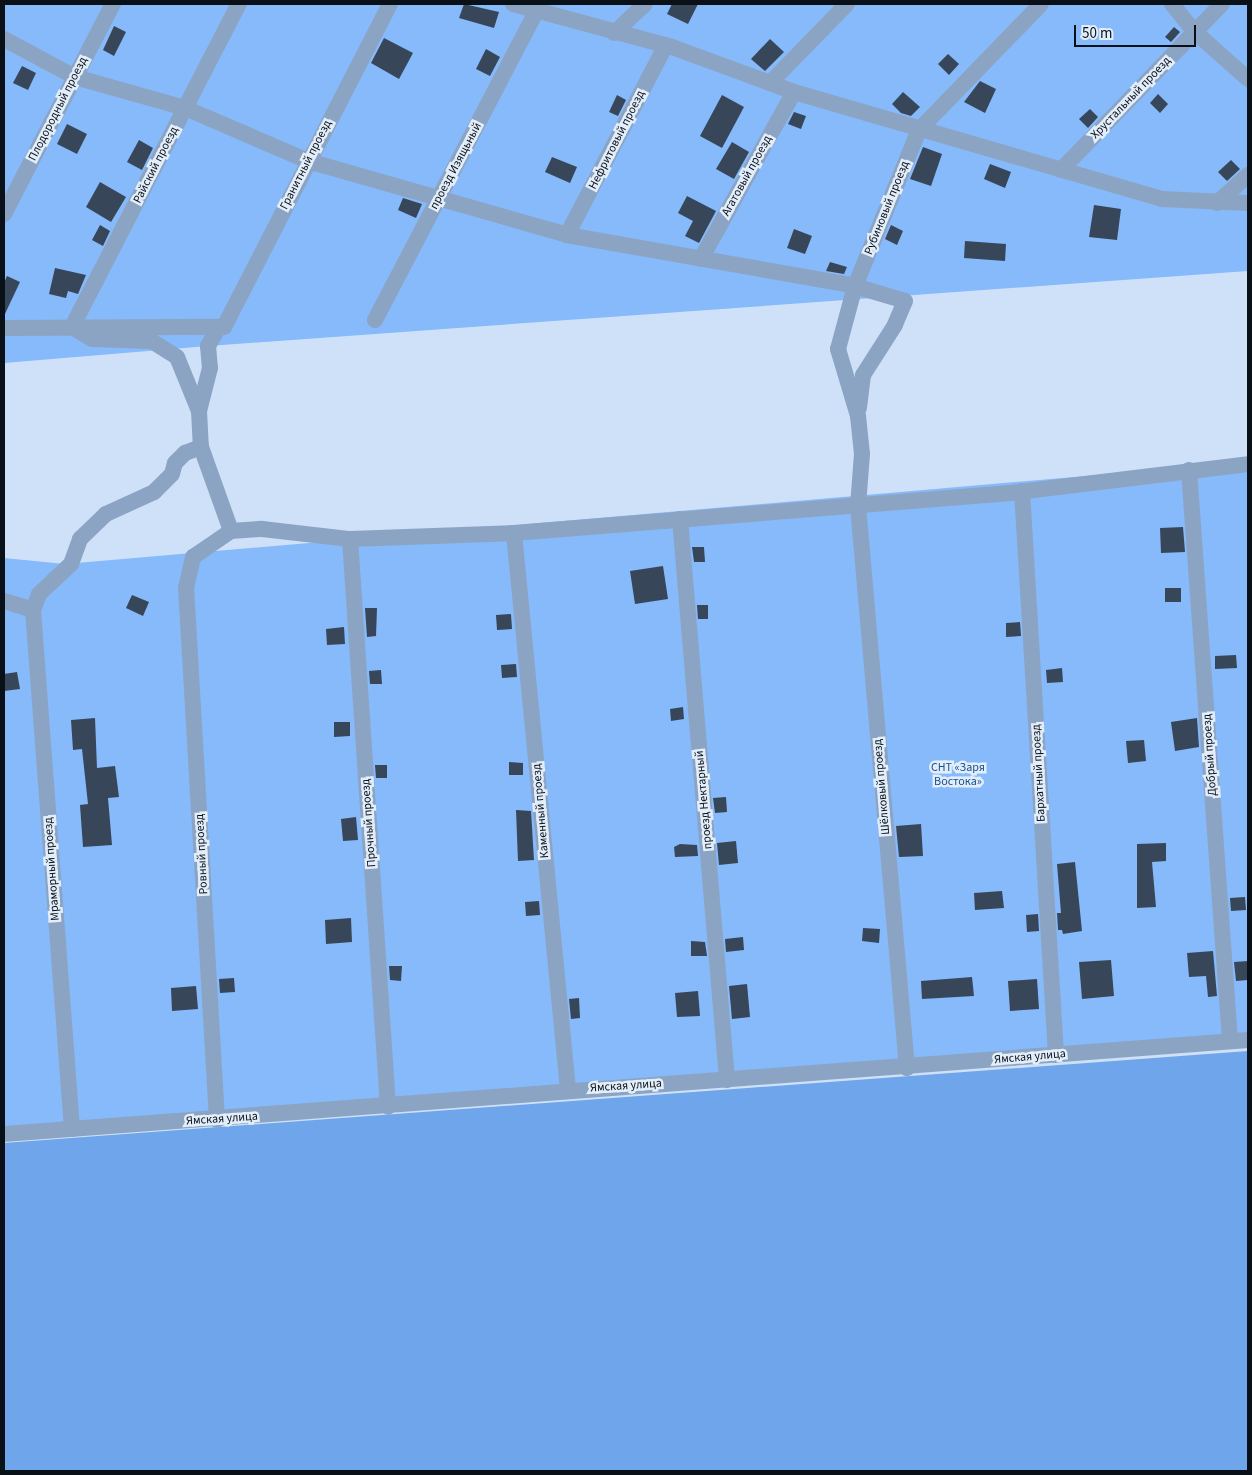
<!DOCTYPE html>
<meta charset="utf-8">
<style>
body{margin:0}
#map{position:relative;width:1252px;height:1475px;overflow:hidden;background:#cfe1f8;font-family:"Source Sans 3",sans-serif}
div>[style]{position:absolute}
.green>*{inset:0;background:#86bafb}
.forest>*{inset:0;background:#6ea5eb}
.building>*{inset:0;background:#384659}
.minor>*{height:16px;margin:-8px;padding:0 8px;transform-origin:8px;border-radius:8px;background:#8ca4c3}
span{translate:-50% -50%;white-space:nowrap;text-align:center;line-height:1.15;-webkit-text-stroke:5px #e3eefb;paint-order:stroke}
.street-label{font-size:12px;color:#0a1018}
.park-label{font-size:12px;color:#184f8e}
.frame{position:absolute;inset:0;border:5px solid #0a1018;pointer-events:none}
.scale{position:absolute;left:1074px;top:25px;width:122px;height:22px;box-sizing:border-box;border:2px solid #0a1018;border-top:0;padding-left:6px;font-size:15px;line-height:18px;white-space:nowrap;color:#0a1018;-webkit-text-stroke:4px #e3eefb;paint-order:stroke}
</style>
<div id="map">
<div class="green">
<i style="clip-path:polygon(4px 4px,1248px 4px,1248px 271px,208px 346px,4px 363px)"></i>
<i style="clip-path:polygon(1248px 462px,1248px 1040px,4px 1134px,4px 558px,65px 564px)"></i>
</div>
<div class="forest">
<i style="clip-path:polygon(1248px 1051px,1248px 1471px,4px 1471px,4px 1143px)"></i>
</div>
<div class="building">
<i style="clip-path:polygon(464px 4px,499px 12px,494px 28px,459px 18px)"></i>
<i style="clip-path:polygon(672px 4px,698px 4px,688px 24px,667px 14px)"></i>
<i style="clip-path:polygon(114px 26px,126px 32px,114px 56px,103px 50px)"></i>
<i style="clip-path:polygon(1174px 27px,1180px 32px,1171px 42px,1165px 37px)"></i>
<i style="clip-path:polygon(384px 38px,413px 53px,399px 79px,371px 63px)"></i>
<i style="clip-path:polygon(770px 39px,784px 52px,765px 71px,751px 59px)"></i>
<i style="clip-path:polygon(486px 49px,500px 57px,490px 76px,476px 69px)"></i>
<i style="clip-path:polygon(948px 54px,959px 64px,949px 75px,938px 64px)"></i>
<i style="clip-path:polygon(22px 66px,36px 73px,28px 90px,13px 83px)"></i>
<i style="clip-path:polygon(980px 81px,996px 89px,985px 113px,964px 102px)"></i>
<i style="clip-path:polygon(903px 92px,920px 107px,911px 116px,901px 113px,892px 104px)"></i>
<i style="clip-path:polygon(1158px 94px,1168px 104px,1160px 113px,1150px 103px)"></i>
<i style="clip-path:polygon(617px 95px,626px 100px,618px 116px,609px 112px)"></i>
<i style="clip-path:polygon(722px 95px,744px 107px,722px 148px,700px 136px)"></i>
<i style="clip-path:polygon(1090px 109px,1098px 117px,1088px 128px,1079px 119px)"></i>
<i style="clip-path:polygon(794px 112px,806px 116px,801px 129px,788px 124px)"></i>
<i style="clip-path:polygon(67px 124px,87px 134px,77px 154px,57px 144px)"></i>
<i style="clip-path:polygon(139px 140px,153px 148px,142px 170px,127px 162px)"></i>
<i style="clip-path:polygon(732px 142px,749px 152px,734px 179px,716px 169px)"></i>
<i style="clip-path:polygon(923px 147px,942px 154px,931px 186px,910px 179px)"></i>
<i style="clip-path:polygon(552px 157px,577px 167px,570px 183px,545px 172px)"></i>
<i style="clip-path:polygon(1231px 160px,1240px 169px,1227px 181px,1218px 172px)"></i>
<i style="clip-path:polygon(990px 164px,1011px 172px,1005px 188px,984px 179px)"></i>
<i style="clip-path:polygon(100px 182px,126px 197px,111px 222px,86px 207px)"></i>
<i style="clip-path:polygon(687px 196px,716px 211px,699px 243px,685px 236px,693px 221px,678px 213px)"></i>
<i style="clip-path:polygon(403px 198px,422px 204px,416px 218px,398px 210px)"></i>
<i style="clip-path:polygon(1094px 205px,1121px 209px,1117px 240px,1089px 237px)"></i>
<i style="clip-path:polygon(100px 225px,110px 231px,103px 246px,92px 240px)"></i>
<i style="clip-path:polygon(891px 225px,903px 231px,897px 245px,885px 239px)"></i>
<i style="clip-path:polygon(794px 229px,812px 236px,805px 254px,787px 248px)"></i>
<i style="clip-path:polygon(965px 241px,1006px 244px,1005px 261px,964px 258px)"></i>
<i style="clip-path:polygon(830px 262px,847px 267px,844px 274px,826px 271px)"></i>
<i style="clip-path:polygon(55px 268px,86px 275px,78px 294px,68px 291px,66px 298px,49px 294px)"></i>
<i style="clip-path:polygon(7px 276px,20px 282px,4px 316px,4px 283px)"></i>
<i style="clip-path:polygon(1183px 527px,1185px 552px,1161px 553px,1160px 528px)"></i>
<i style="clip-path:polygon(692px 547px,704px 547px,705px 562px,694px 562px)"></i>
<i style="clip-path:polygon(663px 566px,668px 599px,635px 604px,630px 571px)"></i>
<i style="clip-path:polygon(1165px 588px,1181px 588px,1181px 602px,1165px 602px)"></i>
<i style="clip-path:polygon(132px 595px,149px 602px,143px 616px,126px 608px)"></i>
<i style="clip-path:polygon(697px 605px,708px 605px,708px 619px,698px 619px)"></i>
<i style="clip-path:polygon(365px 608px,377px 608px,376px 636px,367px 637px)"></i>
<i style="clip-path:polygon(511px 614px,512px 629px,497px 630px,496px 615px)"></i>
<i style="clip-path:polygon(1020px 622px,1021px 636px,1006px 637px,1006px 623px)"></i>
<i style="clip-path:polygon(344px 627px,345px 644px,327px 645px,326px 629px)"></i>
<i style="clip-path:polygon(1236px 655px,1237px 668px,1215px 669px,1215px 656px)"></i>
<i style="clip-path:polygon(516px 664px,517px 677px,502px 678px,501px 665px)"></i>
<i style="clip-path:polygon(1062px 668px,1063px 682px,1047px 683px,1046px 670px)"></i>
<i style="clip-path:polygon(381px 670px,382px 684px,370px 684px,369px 671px)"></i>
<i style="clip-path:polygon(17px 672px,20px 689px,4px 691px,4px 674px)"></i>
<i style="clip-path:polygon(683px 707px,684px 719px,671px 721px,670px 709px)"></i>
<i style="clip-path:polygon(95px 718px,97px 768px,115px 766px,119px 797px,108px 798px,112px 845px,83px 847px,80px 805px,88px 804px,82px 749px,73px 750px,71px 720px)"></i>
<i style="clip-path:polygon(1197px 718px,1199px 747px,1175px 751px,1171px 722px)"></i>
<i style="clip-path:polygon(334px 722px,350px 722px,350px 736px,334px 737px)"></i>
<i style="clip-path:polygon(1144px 740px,1146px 761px,1128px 763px,1126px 741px)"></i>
<i style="clip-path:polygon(509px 762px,523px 763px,523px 775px,509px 775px)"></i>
<i style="clip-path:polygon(375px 765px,387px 765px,387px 778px,376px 778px)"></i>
<i style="clip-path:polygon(726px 797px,727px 812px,715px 813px,713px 798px)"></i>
<i style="clip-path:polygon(516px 810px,531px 811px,534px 860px,518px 861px)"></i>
<i style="clip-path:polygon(356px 817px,358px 840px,343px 841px,341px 819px)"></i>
<i style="clip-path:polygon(921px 824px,923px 856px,899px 857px,896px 826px)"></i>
<i style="clip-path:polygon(736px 841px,738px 863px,719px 865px,717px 843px)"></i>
<i style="clip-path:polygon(1166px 843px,1166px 861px,1152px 862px,1156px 907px,1137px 908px,1137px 844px)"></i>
<i style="clip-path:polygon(680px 844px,697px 845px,698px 856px,675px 857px,674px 847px)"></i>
<i style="clip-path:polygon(1075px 862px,1082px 931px,1063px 934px,1062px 930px,1058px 930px,1057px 913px,1061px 913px,1057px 864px)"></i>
<i style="clip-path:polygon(1002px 891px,1004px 908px,975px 910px,974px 893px)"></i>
<i style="clip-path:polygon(1245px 897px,1246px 910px,1231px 911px,1230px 898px)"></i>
<i style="clip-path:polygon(539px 901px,540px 915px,526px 916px,525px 902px)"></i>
<i style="clip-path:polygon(1038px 914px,1039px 931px,1027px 932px,1026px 915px)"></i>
<i style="clip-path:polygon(351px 918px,352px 942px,326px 944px,325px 920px)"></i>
<i style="clip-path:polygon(863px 928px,880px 929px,879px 943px,862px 941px)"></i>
<i style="clip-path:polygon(743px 937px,744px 950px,726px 952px,725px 939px)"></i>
<i style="clip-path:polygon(691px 941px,705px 942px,707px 956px,691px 956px)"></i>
<i style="clip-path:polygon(1213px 951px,1217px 996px,1208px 997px,1206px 976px,1189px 977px,1187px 953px)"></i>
<i style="clip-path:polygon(1111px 960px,1114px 996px,1082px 999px,1079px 962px)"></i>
<i style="clip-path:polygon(1248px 961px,1248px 980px,1236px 981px,1234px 962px)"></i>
<i style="clip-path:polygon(389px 966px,402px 966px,401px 981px,390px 980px)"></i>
<i style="clip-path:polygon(972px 977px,974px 996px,922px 999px,921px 981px)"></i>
<i style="clip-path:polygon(234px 978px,235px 992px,220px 993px,219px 979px)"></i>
<i style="clip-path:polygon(1037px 979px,1039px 1009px,1010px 1011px,1008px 981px)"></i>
<i style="clip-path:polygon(747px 984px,750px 1017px,732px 1019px,729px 986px)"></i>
<i style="clip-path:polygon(196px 986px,198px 1009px,172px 1011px,171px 988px)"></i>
<i style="clip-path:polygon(698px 991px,700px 1016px,677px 1017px,675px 993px)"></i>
<i style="clip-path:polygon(579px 998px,580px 1018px,571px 1019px,569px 999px)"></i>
</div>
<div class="minor">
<i style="left:513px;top:4px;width:165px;rotate:15.1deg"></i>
<i style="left:672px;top:47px;width:130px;rotate:20.2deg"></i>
<i style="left:794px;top:92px;width:383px;rotate:16.2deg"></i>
<i style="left:1162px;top:199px;width:86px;rotate:2.7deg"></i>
<i style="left:1172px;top:4px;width:36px;rotate:51deg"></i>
<i style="left:1195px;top:32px;width:71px;rotate:41.6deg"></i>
<i style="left:614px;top:33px;width:42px;rotate:-43.1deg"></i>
<i style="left:4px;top:39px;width:81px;rotate:28.2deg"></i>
<i style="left:75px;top:77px;width:114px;rotate:15.7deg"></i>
<i style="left:185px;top:108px;width:134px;rotate:23.3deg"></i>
<i style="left:308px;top:161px;width:269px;rotate:15.9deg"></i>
<i style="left:567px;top:235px;width:292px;rotate:10deg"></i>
<i style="left:855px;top:286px;width:52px;rotate:16.7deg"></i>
<i style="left:905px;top:301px;width:26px;rotate:113deg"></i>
<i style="left:895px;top:325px;width:59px;rotate:122.6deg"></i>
<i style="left:863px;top:375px;width:33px;rotate:97deg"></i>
<i style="left:770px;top:83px;width:110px;rotate:-45.7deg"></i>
<i style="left:1061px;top:170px;width:231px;rotate:-45.9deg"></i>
<i style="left:1217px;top:203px;width:42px;rotate:-42.1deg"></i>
<i style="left:4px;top:214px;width:237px;rotate:-62.6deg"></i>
<i style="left:567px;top:235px;width:214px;rotate:-62.5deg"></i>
<i style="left:701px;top:259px;width:191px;rotate:-60.9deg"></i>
<i style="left:375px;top:320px;width:348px;rotate:-62.4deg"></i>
<i style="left:4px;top:328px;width:220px;rotate:-0.3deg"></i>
<i style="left:224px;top:327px;width:363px;rotate:-62.8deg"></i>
<i style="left:218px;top:328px;width:21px;rotate:119deg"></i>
<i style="left:208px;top:346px;width:22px;rotate:85deg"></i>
<i style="left:210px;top:368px;width:44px;rotate:104.3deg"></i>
<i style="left:199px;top:411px;width:36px;rotate:87deg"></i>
<i style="left:201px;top:447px;width:89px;rotate:70.3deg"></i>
<i style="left:199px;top:411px;width:58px;rotate:-112.2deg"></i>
<i style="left:177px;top:357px;width:31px;rotate:-148deg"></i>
<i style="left:151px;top:341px;width:59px;rotate:-178.1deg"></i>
<i style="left:92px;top:339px;width:23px;rotate:-149deg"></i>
<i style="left:72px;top:327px;width:364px;rotate:-62.7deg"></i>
<i style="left:1189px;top:470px;width:572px;rotate:85.89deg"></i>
<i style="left:1022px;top:491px;width:565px;rotate:86.55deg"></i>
<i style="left:680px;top:519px;width:563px;rotate:85.21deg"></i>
<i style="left:514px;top:533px;width:560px;rotate:84.46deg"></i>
<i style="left:350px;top:539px;width:569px;rotate:86.17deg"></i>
<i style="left:4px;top:601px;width:30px;rotate:17deg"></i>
<i style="left:907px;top:1068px;width:564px;rotate:-94.98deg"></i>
<i style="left:858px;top:506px;width:52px;rotate:-85.6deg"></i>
<i style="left:862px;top:454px;width:38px;rotate:-96deg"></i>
<i style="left:858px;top:416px;width:70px;rotate:-106.6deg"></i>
<i style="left:838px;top:349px;width:65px;rotate:-74.9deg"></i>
<i style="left:855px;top:286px;width:169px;rotate:-67.7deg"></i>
<i style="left:919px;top:130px;width:175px;rotate:-45.9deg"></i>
<i style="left:217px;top:1120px;width:533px;rotate:-93.33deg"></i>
<i style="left:186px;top:588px;width:32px;rotate:-77deg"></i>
<i style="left:193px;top:557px;width:46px;rotate:-34.4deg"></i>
<i style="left:231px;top:531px;width:31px;rotate:-4deg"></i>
<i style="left:262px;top:529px;width:89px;rotate:6.5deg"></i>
<i style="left:350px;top:539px;width:164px;rotate:-2.1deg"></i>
<i style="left:514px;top:533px;width:498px;rotate:-4.6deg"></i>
<i style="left:1010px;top:493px;width:240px;rotate:-6.9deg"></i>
<i style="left:72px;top:1129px;width:520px;rotate:-94.3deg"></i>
<i style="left:33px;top:610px;width:17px;rotate:-69deg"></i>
<i style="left:39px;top:594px;width:44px;rotate:-43.2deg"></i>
<i style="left:71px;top:564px;width:27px;rotate:-70deg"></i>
<i style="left:80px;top:539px;width:36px;rotate:-44deg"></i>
<i style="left:106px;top:514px;width:53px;rotate:-24.6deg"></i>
<i style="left:154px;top:492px;width:25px;rotate:-45deg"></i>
<i style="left:172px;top:474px;width:11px;rotate:-75deg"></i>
<i style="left:175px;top:463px;width:14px;rotate:-45deg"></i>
<i style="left:185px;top:453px;width:17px;rotate:-21deg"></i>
<i style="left:4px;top:1134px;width:1248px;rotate:-4.32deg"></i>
</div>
<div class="street-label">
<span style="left:1131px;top:98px;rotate:-46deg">Хрустальный проезд</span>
<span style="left:58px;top:109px;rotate:-63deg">Плодородный проезд</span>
<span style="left:617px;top:140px;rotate:-63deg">Нефритовый проезд</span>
<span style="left:156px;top:165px;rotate:-63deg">Райский проезд</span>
<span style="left:306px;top:165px;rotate:-63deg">Гранитный проезд</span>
<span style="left:456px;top:166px;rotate:-62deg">проезд Изящьный</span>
<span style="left:747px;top:176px;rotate:-61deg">Агатовый проезд</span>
<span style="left:887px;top:208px;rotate:-68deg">Рубиновый проезд</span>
<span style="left:1210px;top:755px;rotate:-94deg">Добрый проезд</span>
<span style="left:1039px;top:773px;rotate:-93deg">Бархатный проезд</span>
<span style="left:882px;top:787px;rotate:-95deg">Шёлковый проезд</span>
<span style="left:704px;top:800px;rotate:-95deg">проезд Нектарный</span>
<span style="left:541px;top:811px;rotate:-95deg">Каменный проезд</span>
<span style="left:369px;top:823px;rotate:-94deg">Прочный проезд</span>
<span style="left:202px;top:854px;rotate:-93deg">Ровный проезд</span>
<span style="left:52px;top:869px;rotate:-94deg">Мраморный проезд</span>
<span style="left:1030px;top:1057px;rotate:-5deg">Ямская улица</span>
<span style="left:626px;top:1086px;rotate:-4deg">Ямская улица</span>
<span style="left:222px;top:1119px;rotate:-4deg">Ямская улица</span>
</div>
<div class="park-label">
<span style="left:958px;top:775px">СНТ «Заря<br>Востока»</span>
</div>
<div class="frame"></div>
<div class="scale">50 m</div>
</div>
